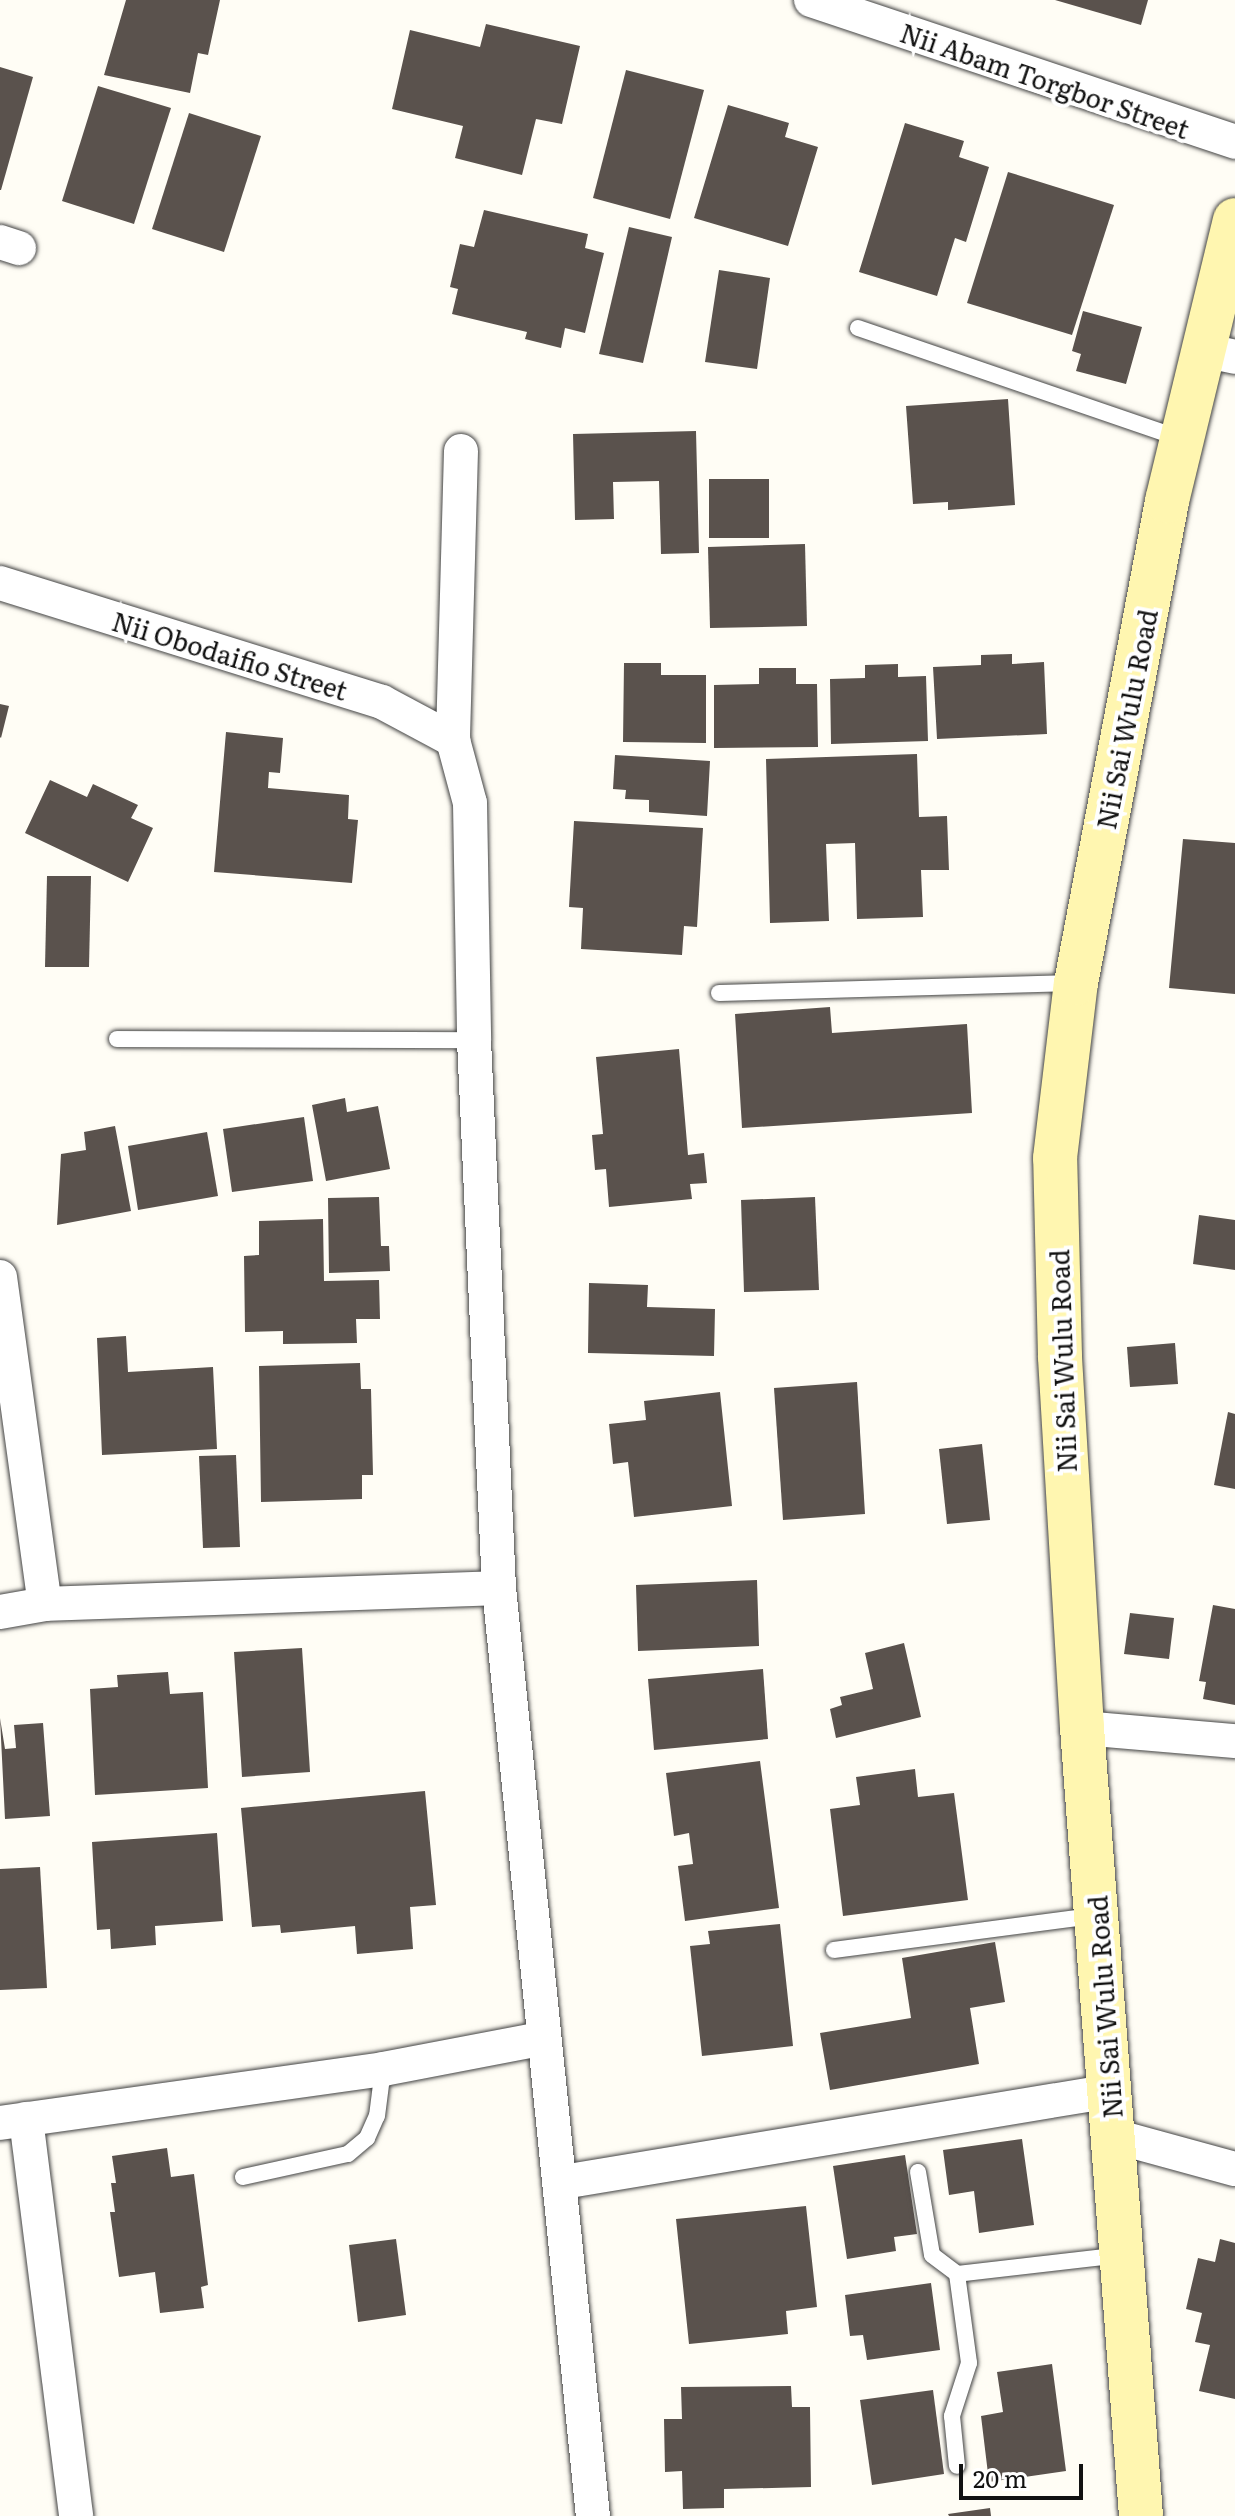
<!DOCTYPE html>
<style>
body{margin:0}
#map{position:relative;width:1235px;height:2516px;overflow:hidden;background:#fffdf5;font-family:Literata,serif}
div>[style]{position:absolute}
.building>*{inset:0;background:#5a524d}
.roads{filter:drop-shadow(0 0 2px #444) drop-shadow(0 0 2px #444)}
.lane>*{height:16px;margin:-8px;padding:0 8px;transform-origin:8px;border-radius:8px;background:#fff}
.street>*{height:34px;margin:-17px;padding:0 17px;transform-origin:17px;border-radius:17px;background:#fff}
.secondary>*{height:44px;margin:-22px;padding:0 22px;transform-origin:22px;border-radius:22px;background:#fff6b0}
span{translate:-50% -50%;white-space:nowrap;text-align:center;line-height:1.15;-webkit-text-stroke:8px #fff;paint-order:stroke}
.street-label{font-size:26px;color:#111}
.scale{position:absolute;left:959px;top:2464px;width:124px;height:36px;box-sizing:border-box;border:4px solid #111;border-top:0;padding-left:10px;font-size:24px;line-height:28px;white-space:nowrap;color:#111;-webkit-text-stroke:6px #fff;paint-order:stroke}
</style>
<div id="map">
<div class="building">
<i style="clip-path:polygon(126px 0,220px 0,208px 55px,198px 53px,190px 93px,104px 75px)"></i>
<i style="clip-path:polygon(1055px 0,1148px 0,1141px 25px)"></i>
<i style="clip-path:polygon(486px 24px,580px 46px,562px 124px,536px 119px,522px 175px,455px 158px,463px 126px,392px 109px,410px 30px,480px 47px)"></i>
<i style="clip-path:polygon(0 67px,33px 77px,1px 190px,0 190px)"></i>
<i style="clip-path:polygon(626px 70px,704px 90px,670px 219px,593px 198px)"></i>
<i style="clip-path:polygon(98px 86px,171px 108px,134px 224px,62px 201px)"></i>
<i style="clip-path:polygon(728px 105px,789px 123px,785px 137px,818px 147px,788px 246px,694px 218px)"></i>
<i style="clip-path:polygon(189px 113px,261px 136px,224px 252px,152px 229px)"></i>
<i style="clip-path:polygon(905px 123px,964px 141px,959px 157px,989px 167px,966px 242px,955px 238px,937px 296px,859px 272px)"></i>
<i style="clip-path:polygon(1008px 172px,1114px 205px,1072px 335px,967px 303px)"></i>
<i style="clip-path:polygon(484px 210px,588px 234px,585px 248px,604px 253px,585px 333px,565px 328px,561px 348px,525px 339px,527px 332px,452px 314px,458px 289px,450px 287px,460px 244px,474px 247px)"></i>
<i style="clip-path:polygon(629px 227px,672px 237px,643px 363px,599px 354px)"></i>
<i style="clip-path:polygon(719px 270px,770px 278px,757px 369px,705px 362px)"></i>
<i style="clip-path:polygon(1083px 311px,1142px 327px,1126px 384px,1076px 371px,1081px 354px,1072px 351px)"></i>
<i style="clip-path:polygon(1008px 399px,1015px 505px,948px 510px,948px 502px,913px 504px,906px 406px)"></i>
<i style="clip-path:polygon(696px 431px,699px 553px,661px 554px,659px 481px,613px 482px,614px 519px,575px 520px,573px 434px)"></i>
<i style="clip-path:polygon(709px 479px,769px 479px,769px 538px,709px 538px)"></i>
<i style="clip-path:polygon(805px 544px,807px 626px,710px 628px,708px 547px)"></i>
<i style="clip-path:polygon(1012px 654px,1012px 664px,1044px 662px,1047px 734px,937px 739px,933px 667px,981px 665px,981px 655px)"></i>
<i style="clip-path:polygon(624px 663px,661px 663px,661px 675px,706px 675px,706px 743px,623px 742px)"></i>
<i style="clip-path:polygon(898px 664px,898px 677px,926px 676px,928px 741px,831px 744px,830px 679px,865px 678px,865px 665px)"></i>
<i style="clip-path:polygon(759px 668px,796px 668px,796px 684px,817px 684px,818px 747px,714px 748px,714px 685px,759px 684px)"></i>
<i style="clip-path:polygon(0 704px,9px 706px,1px 738px,0 737px)"></i>
<i style="clip-path:polygon(226px 732px,283px 738px,280px 773px,269px 772px,268px 788px,349px 795px,348px 819px,358px 820px,352px 883px,214px 872px)"></i>
<i style="clip-path:polygon(917px 754px,919px 817px,947px 816px,949px 870px,921px 870px,923px 917px,857px 919px,855px 843px,826px 844px,829px 921px,770px 923px,766px 759px)"></i>
<i style="clip-path:polygon(615px 755px,710px 761px,707px 816px,649px 812px,649px 800px,625px 799px,626px 790px,613px 789px)"></i>
<i style="clip-path:polygon(50px 780px,87px 797px,93px 784px,138px 805px,131px 818px,153px 828px,128px 882px,25px 833px)"></i>
<i style="clip-path:polygon(574px 821px,703px 828px,697px 927px,684px 926px,682px 955px,581px 949px,583px 908px,569px 907px)"></i>
<i style="clip-path:polygon(1183px 839px,1235px 843px,1235px 994px,1169px 988px)"></i>
<i style="clip-path:polygon(47px 876px,91px 876px,89px 967px,45px 967px)"></i>
<i style="clip-path:polygon(830px 1007px,832px 1033px,967px 1024px,972px 1113px,742px 1128px,735px 1014px)"></i>
<i style="clip-path:polygon(679px 1049px,688px 1155px,704px 1153px,707px 1183px,690px 1184px,692px 1199px,609px 1207px,606px 1169px,595px 1170px,592px 1135px,603px 1134px,596px 1057px)"></i>
<i style="clip-path:polygon(345px 1098px,347px 1112px,378px 1106px,390px 1169px,326px 1181px,312px 1105px)"></i>
<i style="clip-path:polygon(304px 1117px,313px 1181px,232px 1192px,223px 1129px)"></i>
<i style="clip-path:polygon(115px 1126px,131px 1211px,57px 1225px,61px 1154px,86px 1150px,84px 1132px)"></i>
<i style="clip-path:polygon(207px 1132px,218px 1196px,138px 1210px,128px 1146px)"></i>
<i style="clip-path:polygon(379px 1197px,381px 1246px,389px 1246px,390px 1271px,329px 1273px,328px 1198px)"></i>
<i style="clip-path:polygon(815px 1197px,819px 1290px,744px 1292px,741px 1200px)"></i>
<i style="clip-path:polygon(1199px 1215px,1235px 1220px,1235px 1270px,1193px 1264px)"></i>
<i style="clip-path:polygon(323px 1219px,324px 1281px,379px 1280px,380px 1319px,356px 1319px,357px 1343px,283px 1344px,283px 1331px,245px 1332px,244px 1256px,259px 1255px,259px 1221px)"></i>
<i style="clip-path:polygon(589px 1283px,648px 1285px,647px 1307px,715px 1309px,714px 1356px,588px 1353px)"></i>
<i style="clip-path:polygon(126px 1336px,128px 1372px,213px 1367px,217px 1449px,102px 1455px,97px 1338px)"></i>
<i style="clip-path:polygon(1175px 1343px,1178px 1384px,1130px 1387px,1127px 1347px)"></i>
<i style="clip-path:polygon(360px 1363px,361px 1389px,371px 1389px,373px 1475px,362px 1475px,362px 1499px,261px 1502px,259px 1366px)"></i>
<i style="clip-path:polygon(857px 1382px,865px 1514px,783px 1520px,774px 1388px)"></i>
<i style="clip-path:polygon(720px 1392px,732px 1506px,634px 1517px,628px 1462px,613px 1464px,609px 1424px,646px 1420px,644px 1401px)"></i>
<i style="clip-path:polygon(1228px 1412px,1235px 1414px,1235px 1489px,1214px 1485px)"></i>
<i style="clip-path:polygon(982px 1444px,990px 1520px,947px 1524px,939px 1449px)"></i>
<i style="clip-path:polygon(236px 1455px,240px 1547px,203px 1548px,199px 1456px)"></i>
<i style="clip-path:polygon(757px 1580px,759px 1646px,638px 1651px,636px 1585px)"></i>
<i style="clip-path:polygon(1213px 1605px,1235px 1609px,1235px 1705px,1203px 1699px,1206px 1682px,1199px 1681px)"></i>
<i style="clip-path:polygon(1130px 1613px,1174px 1618px,1169px 1659px,1124px 1654px)"></i>
<i style="clip-path:polygon(904px 1643px,921px 1717px,836px 1738px,830px 1709px,842px 1705px,840px 1697px,873px 1689px,865px 1653px)"></i>
<i style="clip-path:polygon(302px 1648px,310px 1772px,242px 1777px,234px 1652px)"></i>
<i style="clip-path:polygon(763px 1669px,768px 1739px,654px 1750px,648px 1679px)"></i>
<i style="clip-path:polygon(168px 1672px,170px 1694px,203px 1692px,208px 1788px,95px 1795px,90px 1689px,118px 1687px,117px 1675px)"></i>
<i style="clip-path:polygon(0 1718px,5px 1749px,16px 1748px,14px 1725px,43px 1723px,50px 1816px,5px 1819px)"></i>
<i style="clip-path:polygon(760px 1761px,779px 1908px,685px 1921px,678px 1866px,693px 1864px,689px 1833px,674px 1836px,666px 1773px)"></i>
<i style="clip-path:polygon(915px 1769px,918px 1797px,954px 1793px,968px 1900px,843px 1916px,830px 1809px,860px 1805px,856px 1777px)"></i>
<i style="clip-path:polygon(425px 1791px,436px 1905px,410px 1907px,413px 1949px,357px 1954px,355px 1926px,281px 1933px,280px 1925px,252px 1927px,241px 1808px)"></i>
<i style="clip-path:polygon(217px 1833px,223px 1921px,155px 1926px,156px 1945px,111px 1949px,110px 1929px,97px 1930px,92px 1842px)"></i>
<i style="clip-path:polygon(40px 1867px,47px 1988px,0 1990px,0 1869px)"></i>
<i style="clip-path:polygon(780px 1924px,793px 2046px,702px 2056px,690px 1946px,710px 1944px,708px 1931px)"></i>
<i style="clip-path:polygon(995px 1942px,1005px 2002px,970px 2008px,979px 2064px,830px 2090px,820px 2033px,911px 2018px,902px 1958px)"></i>
<i style="clip-path:polygon(1022px 2139px,1034px 2225px,979px 2233px,974px 2191px,949px 2195px,943px 2150px)"></i>
<i style="clip-path:polygon(167px 2148px,171px 2177px,194px 2174px,208px 2285px,201px 2287px,204px 2308px,160px 2313px,155px 2272px,119px 2277px,110px 2212px,115px 2212px,111px 2183px,116px 2183px,112px 2156px)"></i>
<i style="clip-path:polygon(905px 2155px,917px 2234px,894px 2237px,896px 2251px,847px 2259px,833px 2166px)"></i>
<i style="clip-path:polygon(806px 2206px,817px 2307px,786px 2311px,788px 2334px,689px 2344px,676px 2219px)"></i>
<i style="clip-path:polygon(396px 2239px,406px 2315px,358px 2322px,349px 2245px)"></i>
<i style="clip-path:polygon(1220px 2239px,1235px 2243px,1235px 2399px,1199px 2391px,1210px 2345px,1195px 2342px,1202px 2313px,1186px 2309px,1198px 2258px,1215px 2262px)"></i>
<i style="clip-path:polygon(931px 2283px,940px 2350px,867px 2360px,863px 2335px,850px 2336px,845px 2295px)"></i>
<i style="clip-path:polygon(1052px 2364px,1066px 2471px,989px 2482px,981px 2416px,1003px 2412px,997px 2372px)"></i>
<i style="clip-path:polygon(791px 2386px,792px 2407px,810px 2407px,811px 2487px,724px 2489px,724px 2508px,683px 2509px,682px 2471px,665px 2472px,664px 2419px,682px 2419px,681px 2387px)"></i>
<i style="clip-path:polygon(933px 2390px,944px 2474px,872px 2485px,860px 2400px)"></i>
<i style="clip-path:polygon(990px 2508px,991px 2516px,949px 2516px,948px 2514px)"></i>
</div>
<div class="roads">
<div class="lane">
<i style="left:858px;top:328px;width:339px;rotate:18.9deg"></i>
<i style="left:719px;top:993px;width:355px;rotate:-1.6deg"></i>
<i style="left:117px;top:1039px;width:357px;rotate:0.2deg"></i>
<i style="left:834px;top:1950px;width:262px;rotate:-7.5deg"></i>
<i style="left:918px;top:2172px;width:84px;rotate:80.4deg"></i>
<i style="left:932px;top:2255px;width:31px;rotate:37deg"></i>
<i style="left:957px;top:2274px;width:165px;rotate:-6.6deg"></i>
<i style="left:243px;top:2177px;width:107px;rotate:-12.4deg"></i>
<i style="left:348px;top:2154px;width:25px;rotate:-40deg"></i>
<i style="left:367px;top:2138px;width:24px;rotate:-66deg"></i>
<i style="left:377px;top:2116px;width:47px;rotate:-82.7deg"></i>
<i style="left:957px;top:2274px;width:90px;rotate:82.3deg"></i>
<i style="left:969px;top:2363px;width:56px;rotate:107.8deg"></i>
<i style="left:952px;top:2416px;width:50px;rotate:84.3deg"></i>
</div>
<div class="street">
<i style="left:811px;top:0;width:447px;rotate:18.5deg"></i>
<i style="left:0;top:242px;width:20px;rotate:18deg"></i>
<i style="left:1203px;top:350px;width:33px;rotate:12deg"></i>
<i style="left:461px;top:451px;width:289px;rotate:91.6deg"></i>
<i style="left:453px;top:740px;width:65px;rotate:74.9deg"></i>
<i style="left:470px;top:803px;width:237px;rotate:89deg"></i>
<i style="left:474px;top:1040px;width:549px;rotate:87.39deg"></i>
<i style="left:499px;top:1588px;width:933px;rotate:84.22deg"></i>
<i style="left:0;top:583px;width:400px;rotate:17.3deg"></i>
<i style="left:382px;top:702px;width:81px;rotate:28.2deg"></i>
<i style="left:0;top:1277px;width:330px;rotate:82.2deg"></i>
<i style="left:0;top:1612px;width:46px;rotate:-10.1deg"></i>
<i style="left:45px;top:1604px;width:454px;rotate:-2deg"></i>
<i style="left:1082px;top:1728px;width:154px;rotate:4.9deg"></i>
<i style="left:26px;top:2119px;width:400px;rotate:82.8deg"></i>
<i style="left:0;top:2123px;width:387px;rotate:-8deg"></i>
<i style="left:383px;top:2069px;width:161px;rotate:-10.8deg"></i>
<i style="left:1114px;top:2136px;width:125px;rotate:15.3deg"></i>
<i style="left:563px;top:2182px;width:556px;rotate:-9.43deg"></i>
</div>
<div class="secondary">
<i style="left:1141px;top:2516px;width:790px;rotate:-94.28deg"></i>
<i style="left:1082px;top:1728px;width:373px;rotate:-93.4deg"></i>
<i style="left:1060px;top:1356px;width:198px;rotate:-91.4deg"></i>
<i style="left:1055px;top:1158px;width:176px;rotate:-83.2deg"></i>
<i style="left:1076px;top:983px;width:491px;rotate:-79.3deg"></i>
<i style="left:1167px;top:501px;width:289px;rotate:-76.4deg"></i>
</div>
</div>
<div class="street-label">
<span style="left:1045px;top:80px;rotate:19deg">Nii Abam Torgbor Street</span>
<span style="left:230px;top:655px;rotate:17deg">Nii Obodaifio Street</span>
<span style="left:1126px;top:719px;rotate:-79deg">Nii Sai Wulu Road</span>
<span style="left:1062px;top:1361px;rotate:-92deg">Nii Sai Wulu Road</span>
<span style="left:1104px;top:2007px;rotate:-94deg">Nii Sai Wulu Road</span>
</div>
<div class="scale">20 m</div>
</div>
